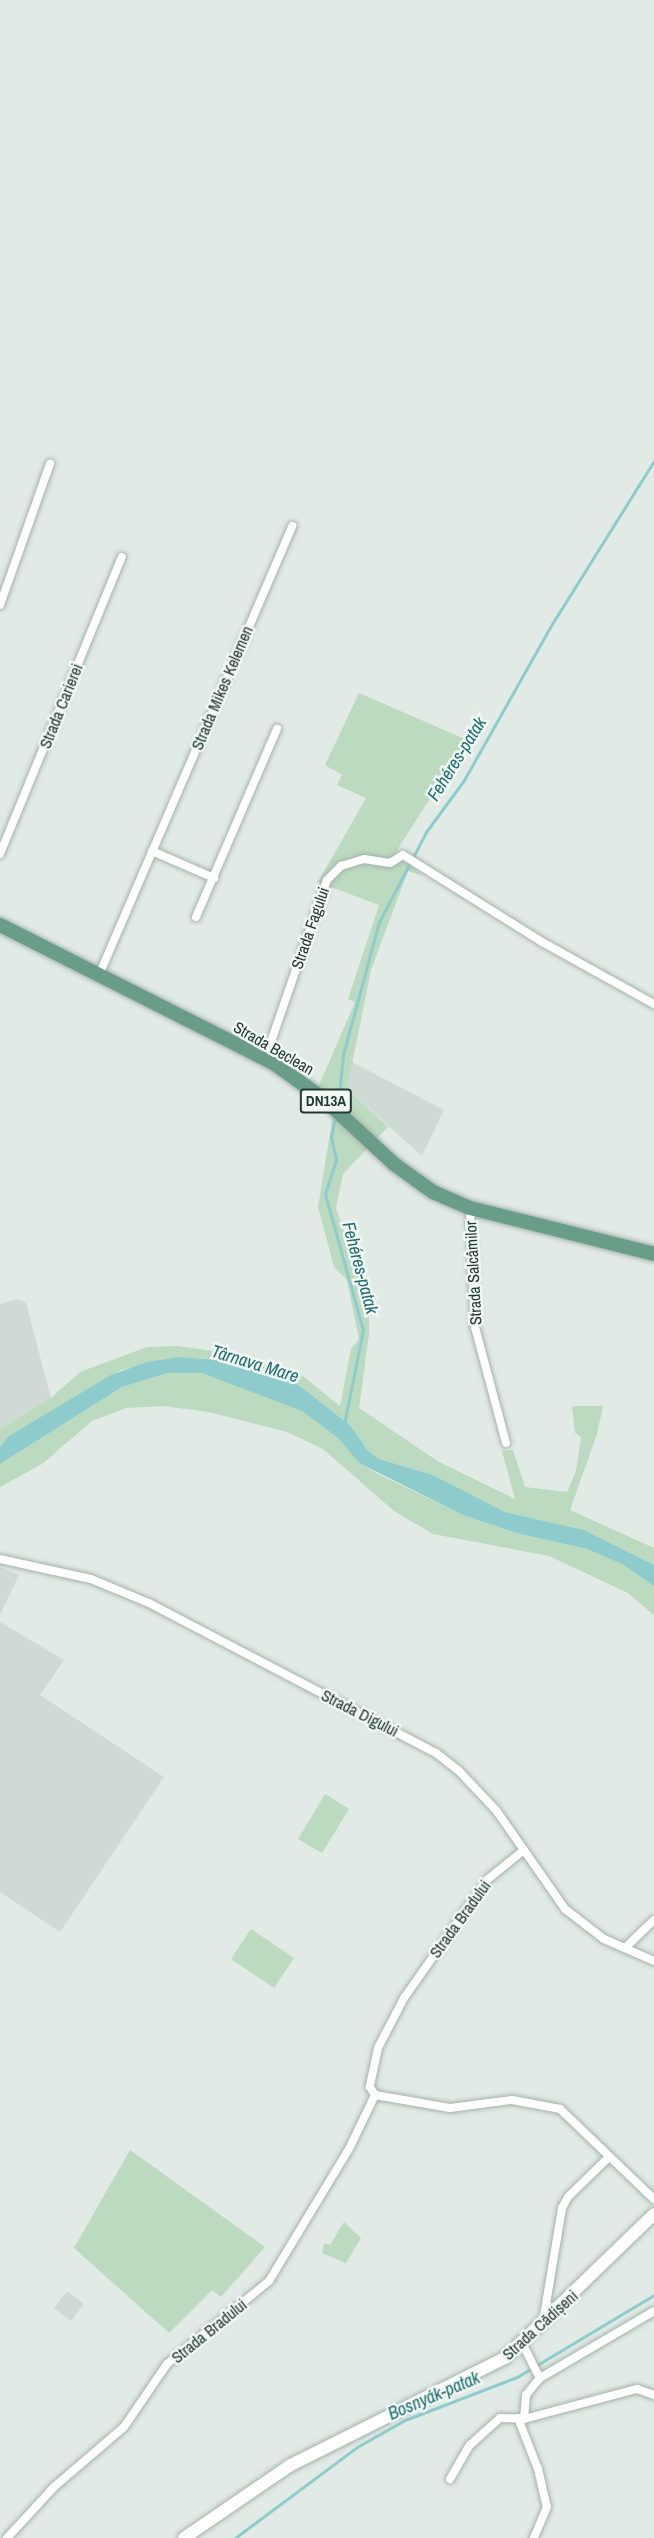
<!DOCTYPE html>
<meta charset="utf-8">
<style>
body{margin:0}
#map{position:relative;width:654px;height:2538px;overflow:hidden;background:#e1eae5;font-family:"Archivo Narrow",sans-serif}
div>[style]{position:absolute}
.built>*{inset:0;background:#cfdad4}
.green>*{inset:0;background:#bbdabf}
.water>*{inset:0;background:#8dcbcc}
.stream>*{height:3px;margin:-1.5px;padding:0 1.5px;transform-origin:1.5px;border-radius:1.5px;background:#8dcbcc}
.roads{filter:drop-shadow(0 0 2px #a4b2ab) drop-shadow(0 0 2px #a4b2ab)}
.minor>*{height:8px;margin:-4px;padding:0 4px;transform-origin:4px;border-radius:4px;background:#fff}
.secondary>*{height:12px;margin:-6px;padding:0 6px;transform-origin:6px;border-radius:6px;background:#fff}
.primary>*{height:14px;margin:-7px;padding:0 7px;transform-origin:7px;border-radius:7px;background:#699d88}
span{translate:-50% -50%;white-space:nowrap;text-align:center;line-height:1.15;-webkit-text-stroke:5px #f1f7f3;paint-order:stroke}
.shield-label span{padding:2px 4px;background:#f1f7f3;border:2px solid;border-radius:4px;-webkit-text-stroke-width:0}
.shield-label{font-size:15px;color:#233a30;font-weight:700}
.street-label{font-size:16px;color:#233a30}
.water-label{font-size:18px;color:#216f71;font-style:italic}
</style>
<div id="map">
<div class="built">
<i style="clip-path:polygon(352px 1062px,444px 1110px,422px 1156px,347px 1089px)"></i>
<i style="clip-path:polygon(17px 1299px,26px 1303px,51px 1398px,0 1429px,0 1304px)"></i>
<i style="clip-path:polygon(0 1567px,19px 1575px,0 1615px)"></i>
<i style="clip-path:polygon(0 1622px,64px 1660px,40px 1695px,164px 1777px,60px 1932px,0 1892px)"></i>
<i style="clip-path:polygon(67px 2291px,84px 2304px,71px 2321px,54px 2308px)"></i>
</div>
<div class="green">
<i style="clip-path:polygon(359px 693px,467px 740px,396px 852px,421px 875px,408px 871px,371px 970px,347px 1089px,388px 1127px,343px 1174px,336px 1208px,369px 1306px,369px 1334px,359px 1408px,439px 1462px,515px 1499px,502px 1451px,513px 1450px,525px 1487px,567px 1492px,576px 1471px,581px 1437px,575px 1433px,572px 1406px,603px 1406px,597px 1434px,570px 1510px,654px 1548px,654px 1565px,584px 1530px,505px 1512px,433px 1475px,379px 1459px,368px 1451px,350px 1425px,296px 1383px,219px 1360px,180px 1357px,121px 1370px,10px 1436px,0 1447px,0 1429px,51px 1398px,80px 1372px,147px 1347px,177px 1346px,214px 1351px,303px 1376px,340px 1406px,351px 1349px,359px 1339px,347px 1280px,334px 1267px,318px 1207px,333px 1115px,313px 1099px,355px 1002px,348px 999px,379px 905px,318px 882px,366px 798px,337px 785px,342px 775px,325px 765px)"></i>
<i style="clip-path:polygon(168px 1373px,202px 1373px,252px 1389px,302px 1411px,338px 1438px,359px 1463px,380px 1475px,463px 1515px,520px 1534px,587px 1549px,622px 1563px,654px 1586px,654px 1615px,628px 1593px,549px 1556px,433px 1534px,394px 1511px,323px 1449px,287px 1432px,209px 1412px,163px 1406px,126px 1408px,92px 1421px,42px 1464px,0 1487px,0 1464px,122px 1387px)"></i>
<i style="clip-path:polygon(325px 1794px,349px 1809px,322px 1853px,298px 1839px)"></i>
<i style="clip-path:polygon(251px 1929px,294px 1958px,274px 1988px,231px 1959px)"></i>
<i style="clip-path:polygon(130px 2150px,265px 2247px,221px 2297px,212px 2290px,169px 2333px,74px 2248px)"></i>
<i style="clip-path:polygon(344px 2222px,361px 2238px,346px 2263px,322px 2253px,324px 2243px,330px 2245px)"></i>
</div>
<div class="water">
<i style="clip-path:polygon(180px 1357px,219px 1360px,296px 1383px,350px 1425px,368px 1451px,379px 1459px,433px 1475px,505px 1512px,584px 1530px,654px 1565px,654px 1586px,622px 1564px,587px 1549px,520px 1534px,463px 1515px,359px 1463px,338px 1438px,302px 1411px,202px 1373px,168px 1373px,122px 1387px,0 1464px,0 1447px,9px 1436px,111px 1375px,147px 1362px)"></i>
</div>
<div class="stream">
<i style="left:339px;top:1094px;width:39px;rotate:-84deg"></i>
<i style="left:343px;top:1055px;width:138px;rotate:-74.9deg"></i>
<i style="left:379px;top:922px;width:102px;rotate:-62.4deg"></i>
<i style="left:426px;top:832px;width:64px;rotate:-53.8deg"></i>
<i style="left:464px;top:780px;width:179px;rotate:-60.6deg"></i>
<i style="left:552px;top:624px;width:192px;rotate:-58deg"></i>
<i style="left:335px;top:1117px;width:21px;rotate:101deg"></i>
<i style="left:331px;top:1138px;width:23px;rotate:77deg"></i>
<i style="left:336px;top:1160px;width:36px;rotate:108deg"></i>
<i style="left:325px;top:1194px;width:141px;rotate:74.4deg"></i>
<i style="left:363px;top:1330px;width:96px;rotate:101.4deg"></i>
<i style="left:235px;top:2538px;width:152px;rotate:-36.7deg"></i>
<i style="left:357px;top:2447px;width:55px;rotate:-29.4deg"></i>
<i style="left:405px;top:2420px;width:120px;rotate:-21deg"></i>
<i style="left:517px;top:2377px;width:160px;rotate:-30.9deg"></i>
</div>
<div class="roads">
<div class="minor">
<i style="left:0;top:605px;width:150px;rotate:-70.5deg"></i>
<i style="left:152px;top:851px;width:68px;rotate:23.5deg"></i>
<i style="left:0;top:854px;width:321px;rotate:-67.7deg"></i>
<i style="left:196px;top:917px;width:205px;rotate:-66.7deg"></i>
<i style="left:99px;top:975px;width:489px;rotate:-66.7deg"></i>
<i style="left:265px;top:1059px;width:189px;rotate:-70.9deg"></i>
<i style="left:327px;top:880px;width:20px;rotate:-45deg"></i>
<i style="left:341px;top:866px;width:24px;rotate:-17deg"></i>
<i style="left:364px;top:859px;width:26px;rotate:9deg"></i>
<i style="left:390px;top:863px;width:15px;rotate:-32deg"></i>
<i style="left:403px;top:855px;width:164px;rotate:32deg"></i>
<i style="left:542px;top:942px;width:128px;rotate:29deg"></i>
<i style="left:470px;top:1208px;width:119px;rotate:87.6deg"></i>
<i style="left:475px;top:1327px;width:120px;rotate:75deg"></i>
<i style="left:0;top:1559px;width:93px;rotate:12.4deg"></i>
<i style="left:91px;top:1579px;width:63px;rotate:22.5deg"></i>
<i style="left:149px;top:1603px;width:324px;rotate:27.6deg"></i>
<i style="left:436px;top:1753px;width:28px;rotate:38deg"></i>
<i style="left:458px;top:1770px;width:55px;rotate:46.5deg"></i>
<i style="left:496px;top:1810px;width:121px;rotate:55.1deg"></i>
<i style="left:565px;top:1909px;width:49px;rotate:37.6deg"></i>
<i style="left:604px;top:1939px;width:55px;rotate:23.7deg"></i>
<i style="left:524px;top:1850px;width:48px;rotate:141deg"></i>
<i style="left:487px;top:1880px;width:144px;rotate:125.1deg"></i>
<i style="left:404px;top:1998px;width:56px;rotate:117.5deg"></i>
<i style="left:378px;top:2048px;width:40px;rotate:102deg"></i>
<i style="left:370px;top:2087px;width:9px;rotate:58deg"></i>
<i style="left:375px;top:2095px;width:76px;rotate:9.8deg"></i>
<i style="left:450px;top:2108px;width:63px;rotate:-7.4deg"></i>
<i style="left:512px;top:2100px;width:49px;rotate:10.6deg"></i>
<i style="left:560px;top:2109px;width:130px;rotate:43.8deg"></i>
<i style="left:625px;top:1948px;width:40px;rotate:-44deg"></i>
<i style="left:543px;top:2322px;width:116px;rotate:-80.5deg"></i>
<i style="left:562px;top:2208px;width:13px;rotate:-61deg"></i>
<i style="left:568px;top:2197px;width:57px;rotate:-44.3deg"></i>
<i style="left:523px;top:2345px;width:37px;rotate:63deg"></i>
<i style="left:518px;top:2418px;width:55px;rotate:68.6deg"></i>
<i style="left:538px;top:2469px;width:39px;rotate:77deg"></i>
<i style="left:547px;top:2507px;width:34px;rotate:113deg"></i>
<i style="left:524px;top:2419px;width:24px;rotate:-85deg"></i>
<i style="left:526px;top:2395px;width:22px;rotate:-51deg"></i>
<i style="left:540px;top:2378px;width:132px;rotate:-30.4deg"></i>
<i style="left:450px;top:2479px;width:39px;rotate:-60deg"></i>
<i style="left:470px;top:2445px;width:40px;rotate:-42deg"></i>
<i style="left:500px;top:2418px;width:24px;rotate:2deg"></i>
<i style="left:524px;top:2419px;width:117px;rotate:-14.9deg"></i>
<i style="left:637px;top:2389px;width:18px;rotate:19deg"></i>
<i style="left:7px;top:2538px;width:69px;rotate:-47.3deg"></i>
<i style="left:54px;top:2487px;width:92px;rotate:-40.6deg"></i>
<i style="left:124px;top:2427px;width:76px;rotate:-55.7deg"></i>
<i style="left:167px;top:2364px;width:132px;rotate:-39.1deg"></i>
<i style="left:269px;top:2281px;width:154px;rotate:-58.8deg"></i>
<i style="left:349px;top:2149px;width:60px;rotate:-64.3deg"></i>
</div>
<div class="secondary">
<i style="left:184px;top:2538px;width:127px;rotate:-34.4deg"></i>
<i style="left:289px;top:2466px;width:241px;rotate:-26.6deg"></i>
<i style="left:505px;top:2358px;width:207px;rotate:-44deg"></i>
</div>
<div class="primary">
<i style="left:0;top:925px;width:308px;rotate:26.8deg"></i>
<i style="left:275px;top:1064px;width:62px;rotate:35.8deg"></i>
<i style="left:325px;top:1100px;width:94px;rotate:42.8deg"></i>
<i style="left:394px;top:1164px;width:48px;rotate:35.7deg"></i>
<i style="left:433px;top:1192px;width:40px;rotate:23.4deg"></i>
<i style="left:470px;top:1208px;width:190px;rotate:14deg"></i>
</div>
</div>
<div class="shield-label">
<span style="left:326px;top:1101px">DN13A</span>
</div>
<div class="street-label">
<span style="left:222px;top:688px;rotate:-67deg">Strada Mikes Kelemen</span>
<span style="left:61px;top:706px;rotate:-68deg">Strada Carierei</span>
<span style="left:310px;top:928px;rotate:-71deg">Strada Fagului</span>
<span style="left:274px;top:1048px;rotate:30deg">Strada Beclean</span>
<span style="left:473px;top:1273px;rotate:-93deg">Strada Salcâmilor</span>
<span style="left:360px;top:1713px;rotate:27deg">Strada Digului</span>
<span style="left:460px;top:1919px;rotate:-54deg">Strada Bradului</span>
<span style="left:540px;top:2325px;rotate:-42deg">Strada Cădișeni</span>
<span style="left:209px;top:2331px;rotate:-39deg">Strada Bradului</span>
</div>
<div class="water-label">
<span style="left:457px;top:759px;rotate:-58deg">Fehéres-patak</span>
<span style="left:360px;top:1268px;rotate:75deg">Fehéres-patak</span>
<span style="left:255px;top:1364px;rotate:17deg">Târnava Mare</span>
<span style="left:434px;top:2396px;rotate:-23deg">Bosnyák-patak</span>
</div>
</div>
